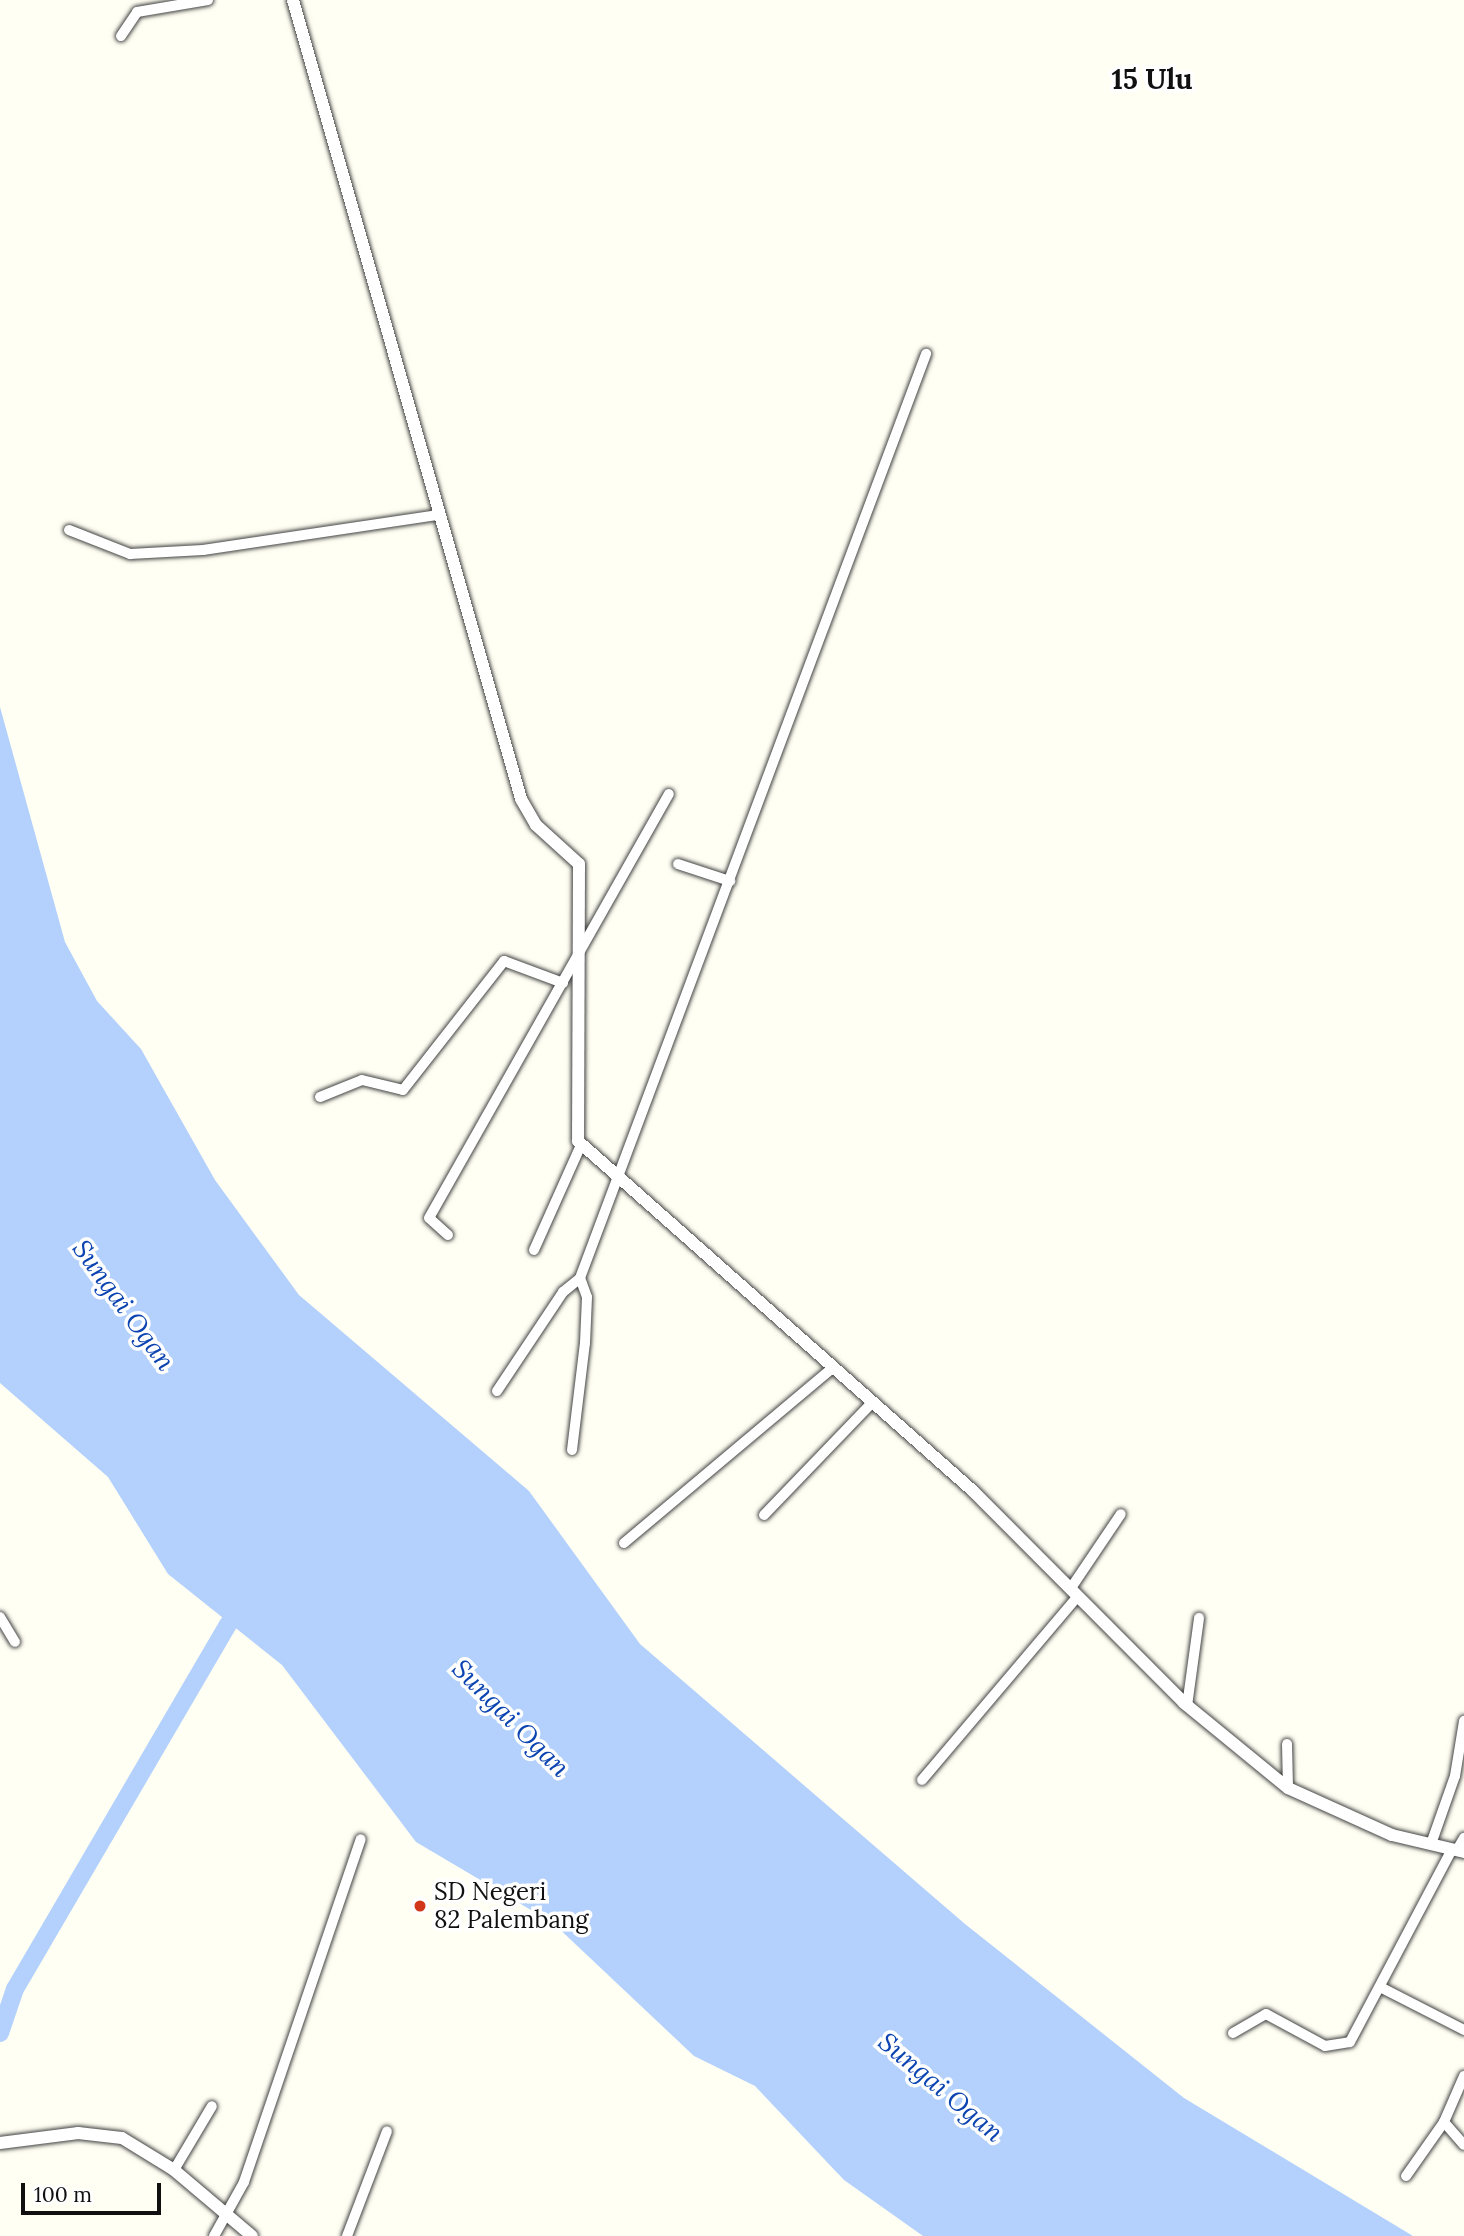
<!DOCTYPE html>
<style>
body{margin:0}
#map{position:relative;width:1464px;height:2236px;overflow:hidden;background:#fffff4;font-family:Lora,serif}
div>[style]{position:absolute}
.water>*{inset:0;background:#b3d1fc}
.river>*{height:18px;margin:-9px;padding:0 9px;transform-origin:9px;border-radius:9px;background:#b3d1fc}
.roads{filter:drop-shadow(0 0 2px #434343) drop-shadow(0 0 2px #434343)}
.minor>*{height:10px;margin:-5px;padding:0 5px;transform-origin:5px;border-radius:5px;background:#fff}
.tertiary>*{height:12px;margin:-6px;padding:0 6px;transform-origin:6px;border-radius:6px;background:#fff}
.dots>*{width:19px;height:19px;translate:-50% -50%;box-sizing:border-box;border:4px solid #fff;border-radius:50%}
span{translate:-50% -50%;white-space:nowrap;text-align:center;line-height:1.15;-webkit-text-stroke:7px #fff;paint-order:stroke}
.poi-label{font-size:24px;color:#101010}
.left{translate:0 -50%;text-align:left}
.water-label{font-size:26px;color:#0b44b1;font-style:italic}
.quarter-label{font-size:28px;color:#101010;font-weight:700}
.scale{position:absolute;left:21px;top:2183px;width:140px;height:32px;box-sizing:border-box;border:4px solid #101010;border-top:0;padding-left:9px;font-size:21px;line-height:24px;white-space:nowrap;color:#101010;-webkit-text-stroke:5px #fff;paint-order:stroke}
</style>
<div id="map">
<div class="water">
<i style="clip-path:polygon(0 707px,65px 942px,97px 1001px,141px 1049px,215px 1180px,299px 1295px,529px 1491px,640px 1644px,965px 1924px,1184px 2098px,1413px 2236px,923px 2236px,844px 2180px,755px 2086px,694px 2056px,553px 1923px,416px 1842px,282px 1665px,168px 1574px,108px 1477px,0 1383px)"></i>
</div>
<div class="river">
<i style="left:0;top:2033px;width:46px;rotate:-71.2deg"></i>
<i style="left:15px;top:1989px;width:423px;rotate:-59.7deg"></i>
</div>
<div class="roads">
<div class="minor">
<i style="left:121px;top:36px;width:29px;rotate:-56deg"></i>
<i style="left:137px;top:12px;width:72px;rotate:-9.6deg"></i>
<i style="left:69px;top:530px;width:66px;rotate:21.5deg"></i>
<i style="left:130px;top:554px;width:73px;rotate:-3.1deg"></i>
<i style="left:203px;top:550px;width:238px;rotate:-8.5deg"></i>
<i style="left:678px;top:864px;width:55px;rotate:18.1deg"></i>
<i style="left:320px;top:1097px;width:45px;rotate:-22deg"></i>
<i style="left:362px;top:1080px;width:42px;rotate:13.7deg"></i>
<i style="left:403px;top:1090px;width:164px;rotate:-51.9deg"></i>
<i style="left:504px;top:961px;width:63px;rotate:20.4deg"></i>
<i style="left:448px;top:1235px;width:25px;rotate:-138deg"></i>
<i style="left:429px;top:1218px;width:487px;rotate:-60.5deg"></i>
<i style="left:534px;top:1250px;width:115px;rotate:-65.9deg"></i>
<i style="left:497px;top:1391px;width:119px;rotate:-56.3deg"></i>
<i style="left:563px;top:1292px;width:22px;rotate:-39deg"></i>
<i style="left:580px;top:1278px;width:987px;rotate:-69.47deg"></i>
<i style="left:572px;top:1450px;width:108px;rotate:-83.1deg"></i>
<i style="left:585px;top:1343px;width:46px;rotate:-87.5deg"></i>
<i style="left:587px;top:1297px;width:20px;rotate:-110deg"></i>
<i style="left:764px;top:1515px;width:154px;rotate:-46.1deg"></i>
<i style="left:624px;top:1543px;width:270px;rotate:-40deg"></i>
<i style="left:1071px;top:1588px;width:89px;rotate:-56deg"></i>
<i style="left:0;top:1617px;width:29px;rotate:59deg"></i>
<i style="left:1187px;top:1706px;width:89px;rotate:-82.2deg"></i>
<i style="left:1287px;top:1744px;width:44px;rotate:88.7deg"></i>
<i style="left:922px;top:1780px;width:241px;rotate:-49.7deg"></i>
<i style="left:1431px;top:1844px;width:72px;rotate:-70.6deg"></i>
<i style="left:1455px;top:1776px;width:56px;rotate:-80.7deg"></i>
<i style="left:1457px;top:1850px;width:14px;rotate:-60deg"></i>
<i style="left:1382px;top:1988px;width:92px;rotate:27.1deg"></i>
<i style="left:1233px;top:2033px;width:38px;rotate:-30deg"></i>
<i style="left:1266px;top:2014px;width:67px;rotate:28.5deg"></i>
<i style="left:1325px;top:2046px;width:25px;rotate:-9deg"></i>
<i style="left:1350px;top:2042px;width:218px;rotate:-62.1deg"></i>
<i style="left:1464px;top:2076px;width:50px;rotate:113.5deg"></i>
<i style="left:1444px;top:2122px;width:30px;rotate:49deg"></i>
<i style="left:174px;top:2170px;width:74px;rotate:-59.3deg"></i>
<i style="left:1406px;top:2176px;width:66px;rotate:-54.9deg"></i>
<i style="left:214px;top:2236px;width:62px;rotate:-60.9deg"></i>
<i style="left:244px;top:2182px;width:362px;rotate:-71.2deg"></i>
<i style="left:347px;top:2236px;width:112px;rotate:-69.1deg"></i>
</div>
<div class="tertiary">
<i style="left:293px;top:0;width:831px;rotate:74.07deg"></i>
<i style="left:521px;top:799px;width:30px;rotate:60deg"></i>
<i style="left:536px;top:825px;width:58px;rotate:42.2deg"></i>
<i style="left:579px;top:864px;width:277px;rotate:90.2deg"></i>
<i style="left:578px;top:1141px;width:528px;rotate:41.54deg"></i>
<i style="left:973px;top:1491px;width:299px;rotate:45.1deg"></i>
<i style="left:1184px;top:1703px;width:134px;rotate:39.3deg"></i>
<i style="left:1288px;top:1788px;width:114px;rotate:24.3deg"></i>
<i style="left:1392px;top:1835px;width:74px;rotate:13.3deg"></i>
<i style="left:0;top:2143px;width:79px;rotate:-7.3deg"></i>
<i style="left:78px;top:2133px;width:44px;rotate:6.5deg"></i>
<i style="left:122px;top:2138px;width:61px;rotate:31.6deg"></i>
<i style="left:174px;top:2170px;width:102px;rotate:40.2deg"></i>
</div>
</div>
<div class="dots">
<i style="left:420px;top:1906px;background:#d03819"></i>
</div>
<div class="poi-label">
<span class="left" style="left:434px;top:1906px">SD Negeri<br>82 Palembang</span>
</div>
<div class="water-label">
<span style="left:124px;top:1305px;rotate:54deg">Sungai Ogan</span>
<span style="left:511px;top:1718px;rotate:45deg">Sungai Ogan</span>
<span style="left:941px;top:2087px;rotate:40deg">Sungai Ogan</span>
</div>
<div class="quarter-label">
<span style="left:1152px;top:79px">15 Ulu</span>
</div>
<div class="scale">100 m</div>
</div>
